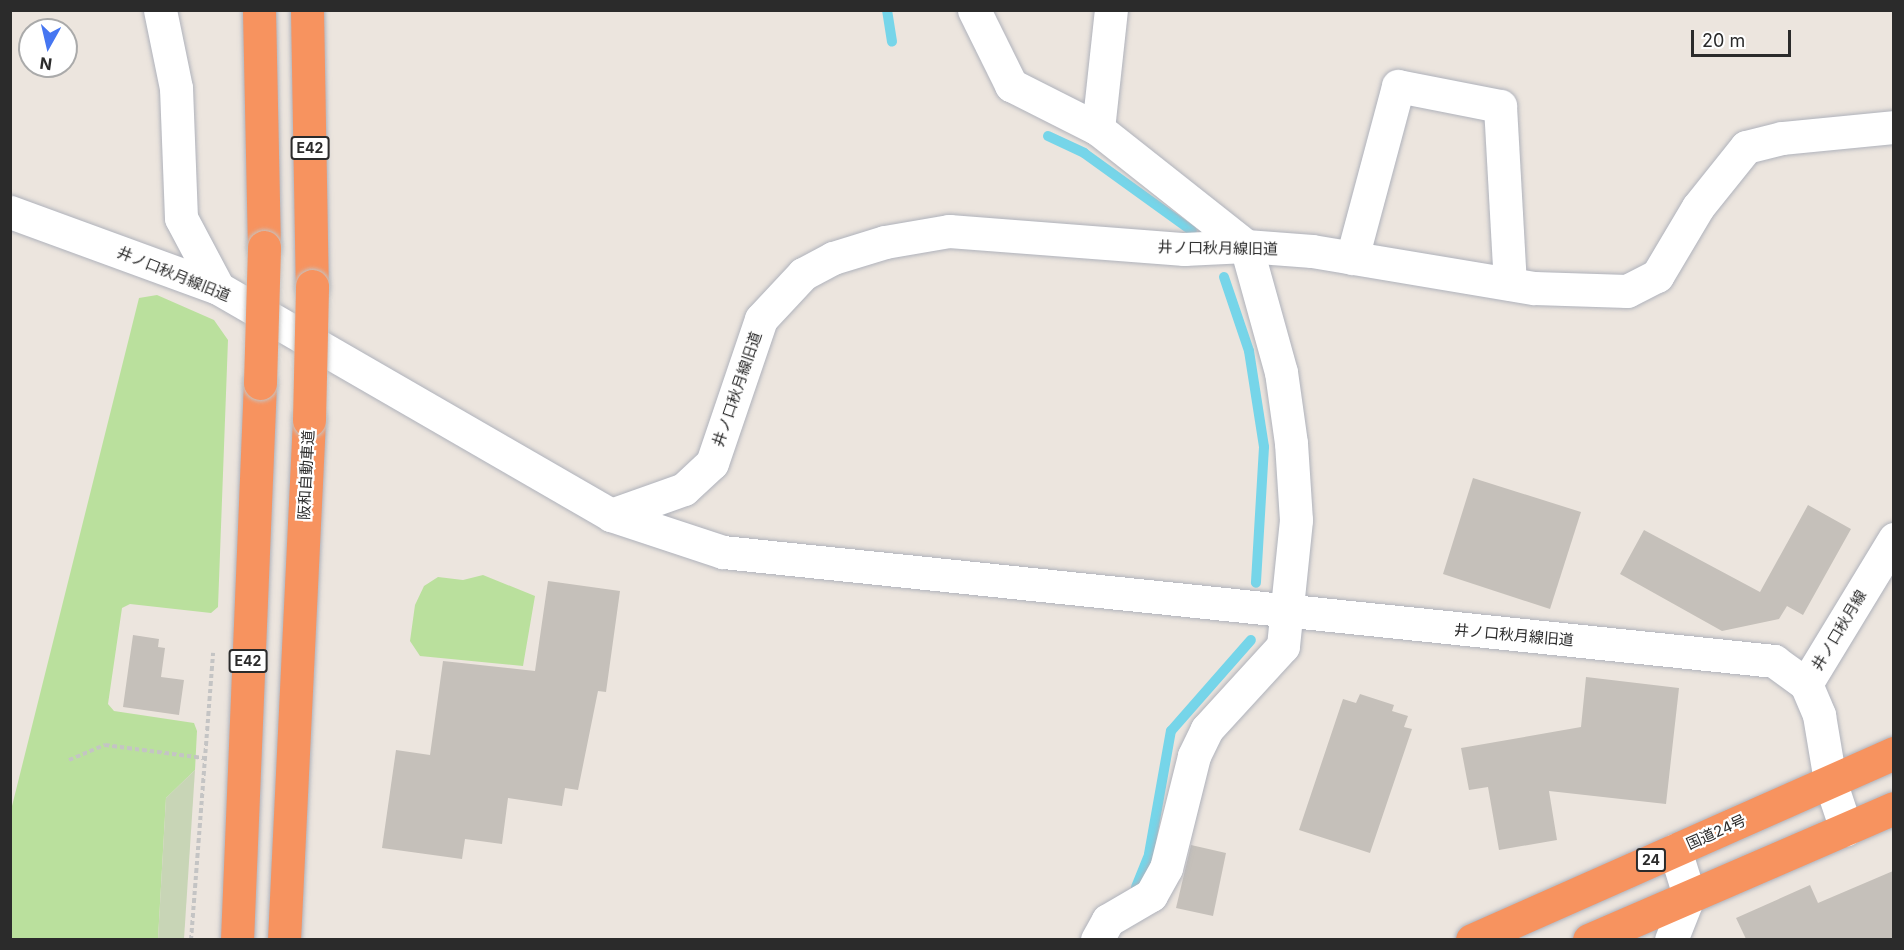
<!DOCTYPE html>
<meta charset="utf-8">
<style>
body{margin:0}
#map{position:relative;width:1904px;height:950px;overflow:hidden;background:#ece5de;font-family:Inter,"Noto Sans JP",sans-serif}
div>[style]{position:absolute}
.green>*{inset:0;background:#bae09d}
.cemetery>*{inset:0;background:#c8d5b6}
.stream>*{height:10px;margin:-5px;padding:0 5px;transform-origin:5px;border-radius:5px;background:#76d5e9}
.building>*{inset:0;background:#c5c0ba}
.path>*{height:4px;margin-top:-2px;transform-origin:0;background:repeating-linear-gradient(90deg,#c4c4c4 0 4.5px,transparent 0 7.5px)}
.roads{filter:drop-shadow(0 0 2px #afb2bb) drop-shadow(0 0 2px #afb2bb)}
.street>*{height:33px;margin:-16.5px;padding:0 16.5px;transform-origin:16.5px;border-radius:16.5px;background:#fff}
.secondary>*{height:33px;margin:-16.5px;padding:0 16.5px;transform-origin:16.5px;border-radius:16.5px;background:#fff}
.highway>*{height:33px;margin:-16.5px;padding:0 16.5px;transform-origin:16.5px;border-radius:16.5px;background:#f7935f}
.bridges{filter:drop-shadow(0 0 2px #c4c4c4) drop-shadow(0 0 2px #c4c4c4)}
.highway-bridge>*{height:33px;margin:-16.5px;padding:0 16.5px;transform-origin:16.5px;border-radius:16.5px;background:#f7935f}
span{translate:-50% -50%;white-space:nowrap;text-align:center;line-height:1.15;-webkit-text-stroke:4.5px #fff;paint-order:stroke}
.shield-label span{padding:2px 4px;background:#fff;border:2px solid;border-radius:4px;-webkit-text-stroke-width:0}
.shield-label{font-size:14px;color:#2b2b2b;font-weight:700}
.street-label{font-size:15px;color:#2b2b2b}
.frame{position:absolute;inset:0;border:12px solid #2b2b2b;pointer-events:none}
.north{position:absolute;left:18px;top:18px;width:60px;height:60px;box-sizing:border-box;background:#fff;border:2px solid #aaa;border-radius:50%;rotate:188deg;font-size:16px;font-weight:700;line-height:24px;text-align:center;color:#2b2b2b}
.north::after{content:'';display:block;margin:auto;width:21px;height:27px;background:#4676f1;clip-path:polygon(50% 0,100% 100%,50% 72%,0 100%)}
.scale{position:absolute;left:1691px;top:30px;width:100px;height:27px;box-sizing:border-box;border:3px solid #2b2b2b;border-top:0;padding-left:8px;font-size:18px;line-height:21px;white-space:nowrap;color:#2b2b2b;-webkit-text-stroke:4px #fff;paint-order:stroke}
</style>
<div id="map">
<div class="green">
<i style="clip-path:polygon(157px 295px,214px 320px,228px 340px,218px 607px,211px 613px,130px 604px,122px 608px,108px 704px,114px 711px,194px 723px,197px 731px,195px 770px,166px 798px,158px 939px,11px 940px,11px 810px,139px 298px)"></i>
<i style="clip-path:polygon(483px 575px,535px 596px,523px 666px,420px 656px,410px 641px,415px 605px,424px 586px,438px 577px,463px 580px)"></i>
</div>
<div class="cemetery">
<i style="clip-path:polygon(195px 770px,184px 939px,158px 939px,166px 798px)"></i>
</div>
<div class="stream">
<i style="left:887px;top:10px;width:32px;rotate:81deg"></i>
<i style="left:1048px;top:136px;width:40px;rotate:25deg"></i>
<i style="left:1084px;top:153px;width:133px;rotate:35.8deg"></i>
<i style="left:1224px;top:277px;width:78px;rotate:71.3deg"></i>
<i style="left:1249px;top:351px;width:97px;rotate:81.1deg"></i>
<i style="left:1264px;top:447px;width:136px;rotate:93.4deg"></i>
<i style="left:1136px;top:887px;width:35px;rotate:-68deg"></i>
<i style="left:1149px;top:854px;width:125px;rotate:-79.9deg"></i>
<i style="left:1171px;top:731px;width:121px;rotate:-48.7deg"></i>
</div>
<div class="building">
<i style="clip-path:polygon(1473px 478px,1581px 512px,1550px 609px,1443px 574px)"></i>
<i style="clip-path:polygon(1808px 505px,1851px 529px,1803px 615px,1787px 606px,1779px 619px,1722px 631px,1620px 574px,1644px 530px,1760px 592px)"></i>
<i style="clip-path:polygon(548px 581px,620px 591px,606px 692px,598px 691px,578px 790px,565px 788px,562px 806px,508px 798px,502px 844px,465px 839px,462px 859px,382px 848px,396px 750px,430px 755px,443px 661px,535px 671px)"></i>
<i style="clip-path:polygon(133px 635px,159px 639px,158px 647px,165px 648px,161px 677px,184px 680px,179px 715px,123px 707px)"></i>
<i style="clip-path:polygon(1586px 677px,1679px 688px,1666px 804px,1549px 791px,1557px 840px,1499px 850px,1488px 787px,1469px 790px,1461px 748px,1581px 727px)"></i>
<i style="clip-path:polygon(1360px 694px,1394px 705px,1392px 711px,1408px 716px,1404px 727px,1412px 729px,1370px 853px,1299px 830px,1343px 699px,1356px 703px)"></i>
<i style="clip-path:polygon(1191px 845px,1226px 853px,1213px 916px,1176px 908px)"></i>
<i style="clip-path:polygon(1893px 871px,1893px 939px,1746px 939px,1736px 918px,1810px 885px,1818px 903px)"></i>
</div>
<div class="path">
<i style="left:69px;top:760px;width:39px;rotate:-23deg"></i>
<i style="left:105px;top:745px;width:99px;rotate:7.6deg"></i>
<i style="left:191px;top:940px;width:288px;rotate:-85.6deg"></i>
</div>
<div class="roads">
<div class="street">
<i style="left:160px;top:10px;width:80px;rotate:78.4deg"></i>
<i style="left:176px;top:88px;width:130px;rotate:87.8deg"></i>
<i style="left:181px;top:218px;width:79px;rotate:62.1deg"></i>
<i style="left:974px;top:10px;width:84px;rotate:63.7deg"></i>
<i style="left:1011px;top:85px;width:97px;rotate:26.8deg"></i>
<i style="left:1098px;top:129px;width:189px;rotate:38.3deg"></i>
<i style="left:1246px;top:246px;width:131px;rotate:74.5deg"></i>
<i style="left:1281px;top:372px;width:72px;rotate:82deg"></i>
<i style="left:1291px;top:443px;width:77px;rotate:86.3deg"></i>
<i style="left:1296px;top:520px;width:127px;rotate:95.9deg"></i>
<i style="left:1283px;top:646px;width:113px;rotate:132.5deg"></i>
<i style="left:1207px;top:729px;width:30px;rotate:116deg"></i>
<i style="left:1194px;top:756px;width:115px;rotate:104deg"></i>
<i style="left:1166px;top:868px;width:31px;rotate:119deg"></i>
<i style="left:1151px;top:895px;width:50px;rotate:149.8deg"></i>
<i style="left:1108px;top:920px;width:23px;rotate:119deg"></i>
<i style="left:1098px;top:129px;width:120px;rotate:-83.8deg"></i>
<i style="left:1352px;top:258px;width:178px;rotate:-75deg"></i>
<i style="left:1398px;top:86px;width:104px;rotate:11.1deg"></i>
<i style="left:1500px;top:106px;width:178px;rotate:86.8deg"></i>
<i style="left:611px;top:515px;width:77px;rotate:-19.6deg"></i>
<i style="left:684px;top:489px;width:38px;rotate:-43deg"></i>
<i style="left:712px;top:463px;width:152px;rotate:-71.2deg"></i>
<i style="left:761px;top:319px;width:62px;rotate:-47deg"></i>
<i style="left:803px;top:274px;width:34px;rotate:-28deg"></i>
<i style="left:833px;top:258px;width:54px;rotate:-17.1deg"></i>
<i style="left:885px;top:242px;width:65px;rotate:-9.8deg"></i>
<i style="left:949px;top:231px;width:236px;rotate:4.4deg"></i>
<i style="left:1184px;top:249px;width:62px;rotate:-2.8deg"></i>
<i style="left:1246px;top:246px;width:66px;rotate:4.3deg"></i>
<i style="left:1312px;top:251px;width:225px;rotate:9.5deg"></i>
<i style="left:1534px;top:288px;width:93px;rotate:1.8deg"></i>
<i style="left:1627px;top:291px;width:34px;rotate:-27deg"></i>
<i style="left:1657px;top:276px;width:80px;rotate:-59.3deg"></i>
<i style="left:1698px;top:207px;width:77px;rotate:-51.3deg"></i>
<i style="left:1746px;top:147px;width:37px;rotate:-14deg"></i>
<i style="left:1782px;top:138px;width:113px;rotate:-5.6deg"></i>
</div>
<div class="secondary">
<i style="left:10px;top:212px;width:221px;rotate:20.1deg"></i>
<i style="left:218px;top:288px;width:454px;rotate:30deg"></i>
<i style="left:611px;top:515px;width:118px;rotate:18.3deg"></i>
<i style="left:723px;top:552px;width:1057px;rotate:5.92deg"></i>
<i style="left:1774px;top:661px;width:39px;rotate:36deg"></i>
<i style="left:1806px;top:684px;width:170px;rotate:-58.7deg"></i>
<i style="left:1806px;top:684px;width:34px;rotate:67deg"></i>
<i style="left:1819px;top:715px;width:67px;rotate:80.5deg"></i>
<i style="left:1830px;top:781px;width:51px;rotate:71.6deg"></i>
<i style="left:1671px;top:940px;width:48px;rotate:-68.2deg"></i>
<i style="left:1689px;top:895px;width:47px;rotate:-107.3deg"></i>
</div>
<div class="highway">
<i style="left:259px;top:10px;width:237px;rotate:88.8deg"></i>
<i style="left:307px;top:10px;width:276px;rotate:89deg"></i>
<i style="left:237px;top:940px;width:557px;rotate:-87.64deg"></i>
<i style="left:284px;top:940px;width:521px;rotate:-87.25deg"></i>
<i style="left:1472px;top:940px;width:462px;rotate:-23.9deg"></i>
<i style="left:1589px;top:940px;width:332px;rotate:-23.4deg"></i>
</div>
</div>
<div class="bridges">
<div class="highway-bridge">
<i style="left:260px;top:383px;width:136px;rotate:-88.3deg"></i>
<i style="left:309px;top:420px;width:134px;rotate:-88.7deg"></i>
</div>
</div>
<div class="shield-label">
<span style="left:310px;top:148px">E42</span>
<span style="left:248px;top:661px">E42</span>
<span style="left:1651px;top:860px">24</span>
</div>
<div class="street-label">
<span style="left:1218px;top:248px;rotate:1deg">井ノ口秋月線旧道</span>
<span style="left:174px;top:274px;rotate:22deg">井ノ口秋月線旧道</span>
<span style="left:737px;top:389px;rotate:-71deg">井ノ口秋月線旧道</span>
<span style="left:306px;top:475px;rotate:-87deg">阪和自動車道</span>
<span style="left:1839px;top:630px;rotate:-59deg">井ノ口秋月線</span>
<span style="left:1514px;top:635px;rotate:5deg">井ノ口秋月線旧道</span>
<span style="left:1716px;top:832px;rotate:-24deg">国道24号</span>
</div>
<div class="frame"></div>
<div class="north">N</div>
<div class="scale">20 m</div>
</div>
